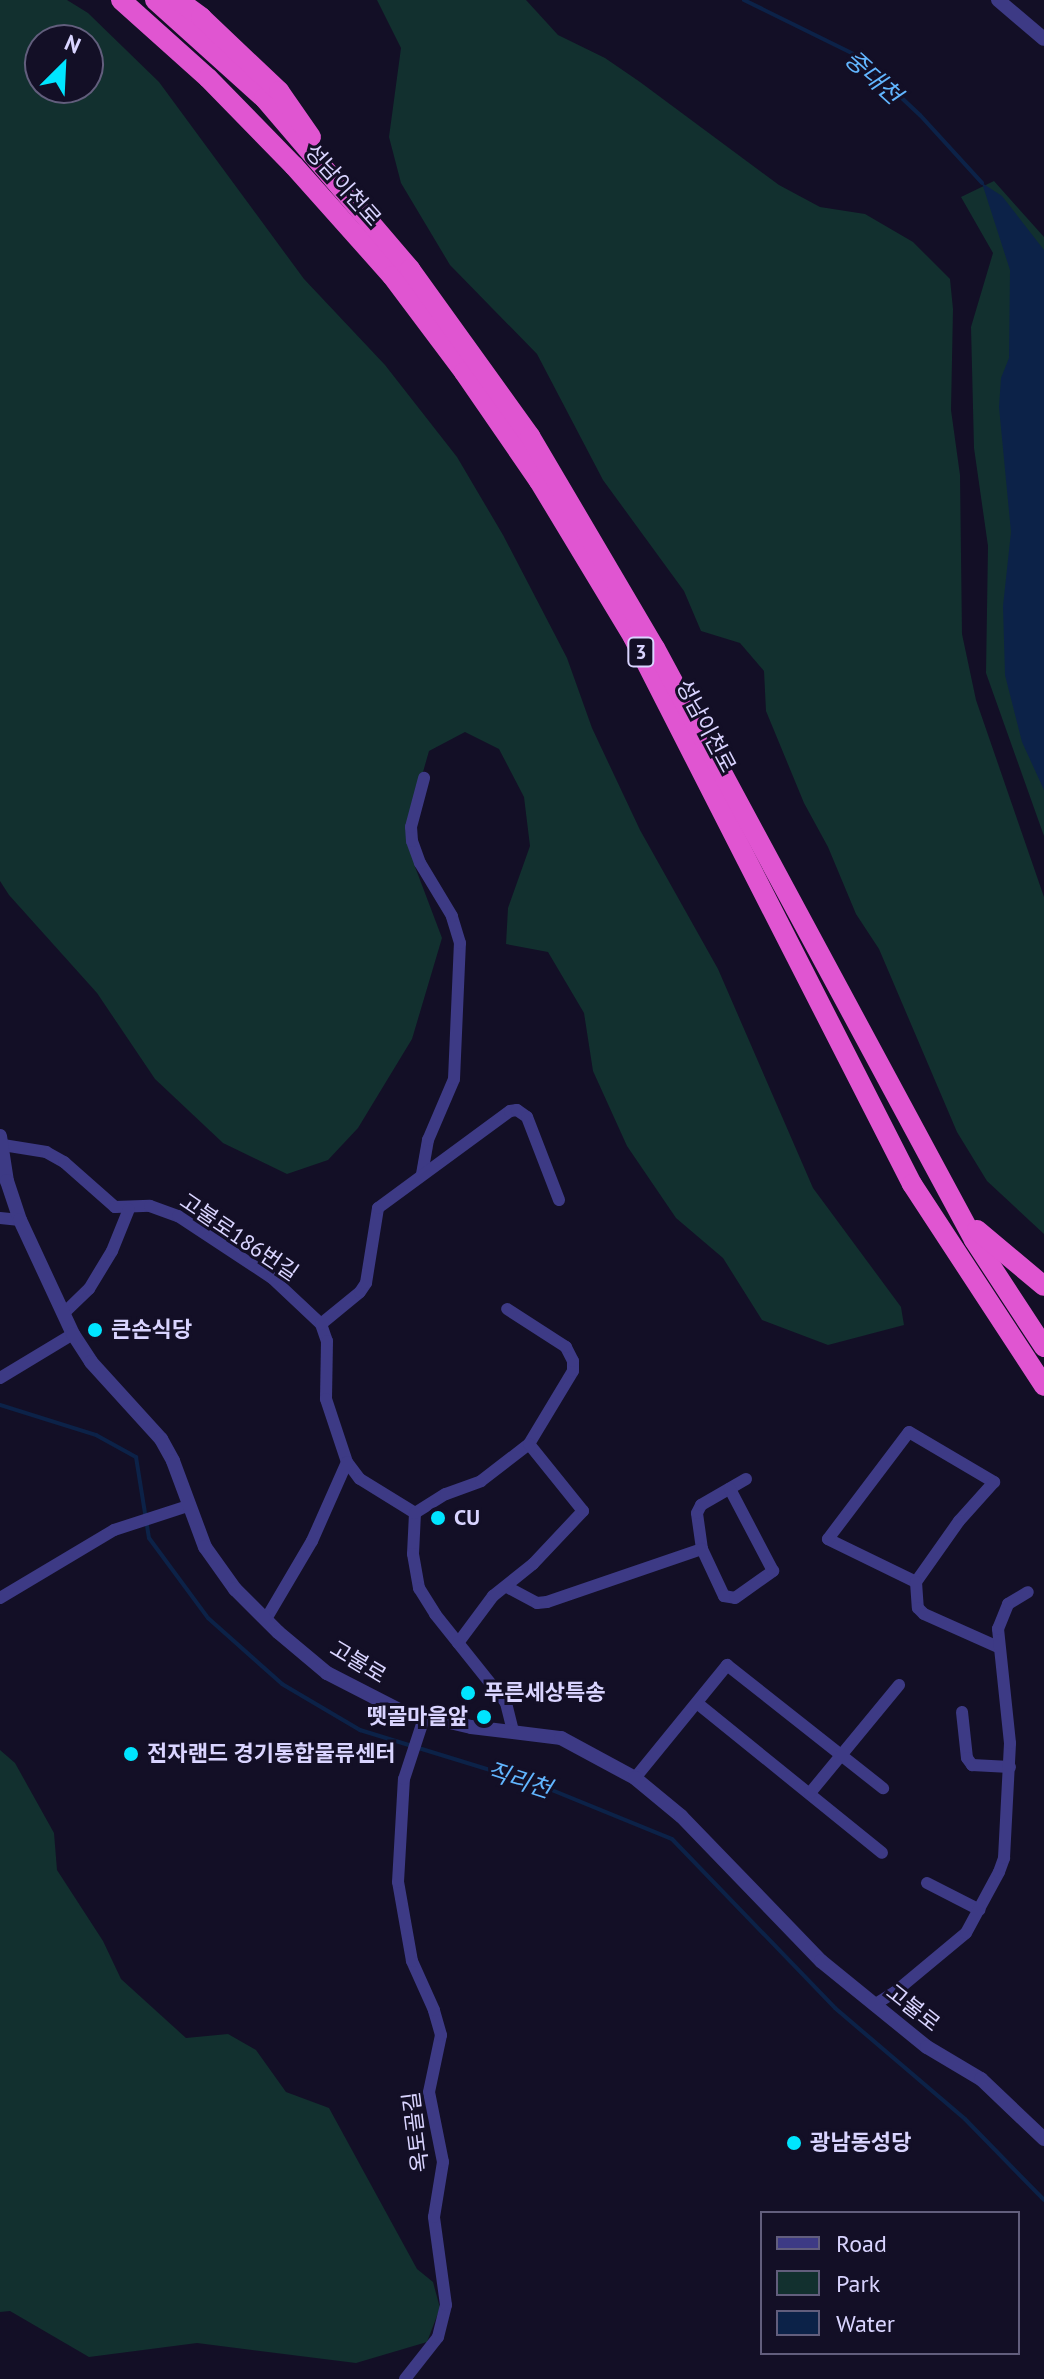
<!DOCTYPE html>
<meta charset="utf-8">
<style>
body{margin:0}
#map{position:relative;width:1044px;height:2379px;overflow:hidden;background:#130f26;font-family:"PT Sans","Noto Sans KR",sans-serif}
div>[style]{position:absolute}
.green>*{inset:0;background:#12302f}
.water>*{inset:0;background:#0c2248}
.stream>*{height:4px;margin:-2px;padding:0 2px;transform-origin:2px;border-radius:2px;background:#0c2248}
.minor>*{height:12px;margin:-6px;padding:0 6px;transform-origin:6px;border-radius:6px;background:#3d3a85}
.tertiary>*{height:14px;margin:-7px;padding:0 7px;transform-origin:7px;border-radius:7px;background:#3d3a85}
.trunk>*{height:20px;margin:-10px;padding:0 10px;transform-origin:10px;border-radius:10px;background:#e055d1}
.dots>*{width:22px;height:22px;translate:-50% -50%;box-sizing:border-box;border:4px solid #130f26;border-radius:50%}
span{translate:-50% -50%;white-space:nowrap;text-align:center;line-height:1.15;-webkit-text-stroke:6px #130f26;paint-order:stroke}
.shield-label span{padding:2px 6px;background:#130f26;border:2px solid;border-radius:6px;-webkit-text-stroke-width:0}
.shield-label{font-size:20px;color:#d9d4ff;font-weight:700}
.street-label{font-size:22px;color:#d9d4ff}
.poi-label{font-size:22px;color:#d9d4ff;font-weight:700}
.left{translate:0 -50%;text-align:left}
.right{translate:-100% -50%;text-align:right}
.water-label{font-size:24px;color:#62b6ff;font-style:italic}
.legend{position:absolute;left:760px;top:2211px;width:260px;height:144px;box-sizing:border-box;background:#130f26;border:2px solid #625e7d;margin:0;padding:10px 14px;list-style:none;font-size:24px;color:#d9d4ff}
.legend li{display:flex;align-items:center;gap:16px;height:40px}
.legend b{width:40px;border:2px solid #625e7d}
.north{position:absolute;left:24px;top:24px;width:80px;height:80px;box-sizing:border-box;background:#130f26;border:2px solid #625e7d;border-radius:50%;rotate:24deg;font-size:22px;font-weight:700;line-height:32px;text-align:center;color:#d9d4ff}
.north::after{content:'';display:block;margin:auto;width:28px;height:36px;background:#00e5ff;clip-path:polygon(50% 0,100% 100%,50% 72%,0 100%)}
</style>
<div id="map">
<div class="green">
<i style="clip-path:polygon(evenodd,0 0,67px 0,88px 13px,159px 82px,304px 279px,385px 365px,457px 457px,503px 535px,567px 658px,592px 728px,640px 830px,718px 969px,813px 1188px,901px 1307px,904px 1325px,828px 1345px,762px 1320px,723px 1258px,676px 1218px,627px 1146px,593px 1071px,584px 1013px,548px 952px,506px 944px,508px 908px,530px 846px,524px 797px,499px 749px,465px 732px,429px 751px,415px 800px,414px 864px,442px 938px,412px 1039px,358px 1128px,328px 1160px,287px 1174px,223px 1143px,155px 1079px,97px 993px,9px 895px,0 881px,0 0,40px 40px,88px 40px,88px 88px,40px 88px,40px 40px)"></i>
<i style="clip-path:polygon(377px 0,526px 0,558px 35px,605px 58px,640px 82px,779px 185px,820px 207px,865px 214px,913px 242px,950px 279px,953px 309px,951px 410px,960px 475px,962px 634px,976px 700px,1044px 897px,1044px 1234px,987px 1181px,957px 1132px,879px 949px,856px 914px,828px 847px,804px 803px,766px 711px,764px 671px,740px 643px,701px 631px,684px 591px,603px 480px,537px 354px,450px 265px,401px 183px,389px 137px,401px 48px)"></i>
<i style="clip-path:polygon(994px 181px,1044px 237px,1044px 836px,986px 673px,988px 546px,974px 448px,971px 327px,993px 253px,961px 197px)"></i>
<i style="clip-path:polygon(0 1750px,15px 1763px,54px 1833px,57px 1870px,103px 1941px,121px 1979px,186px 2038px,228px 2034px,256px 2050px,286px 2092px,329px 2108px,417px 2269px,433px 2282px,440px 2308px,427px 2342px,356px 2363px,197px 2343px,89px 2357px,10px 2311px,0 2312px)"></i>
</div>
<div class="water">
<i style="clip-path:polygon(982px 183px,1002px 196px,1044px 250px,1044px 790px,1022px 742px,1005px 675px,1003px 606px,1011px 532px,999px 407px,1001px 378px,1009px 358px,1010px 270px)"></i>
</div>
<div class="stream">
<i style="left:744px;top:0;width:125px;rotate:26.2deg"></i>
<i style="left:856px;top:55px;width:88px;rotate:43.2deg"></i>
<i style="left:920px;top:115px;width:92px;rotate:47.6deg"></i>
<i style="left:0;top:1405px;width:101px;rotate:17.4deg"></i>
<i style="left:96px;top:1435px;width:46px;rotate:28.8deg"></i>
<i style="left:136px;top:1457px;width:82px;rotate:80.9deg"></i>
<i style="left:149px;top:1538px;width:99px;rotate:53.6deg"></i>
<i style="left:208px;top:1618px;width:99px;rotate:41.7deg"></i>
<i style="left:282px;top:1684px;width:91px;rotate:30.5deg"></i>
<i style="left:360px;top:1730px;width:190px;rotate:17.1deg"></i>
<i style="left:542px;top:1786px;width:140px;rotate:22.2deg"></i>
<i style="left:672px;top:1839px;width:235px;rotate:46deg"></i>
<i style="left:835px;top:2008px;width:171px;rotate:40.5deg"></i>
<i style="left:965px;top:2119px;width:113px;rotate:45.7deg"></i>
</div>
<div class="minor">
<i style="left:3px;top:1145px;width:44px;rotate:9.2deg"></i>
<i style="left:46px;top:1152px;width:21px;rotate:29deg"></i>
<i style="left:64px;top:1162px;width:68px;rotate:41.4deg"></i>
<i style="left:115px;top:1207px;width:35px;rotate:-2deg"></i>
<i style="left:150px;top:1206px;width:30px;rotate:20deg"></i>
<i style="left:178px;top:1216px;width:113px;rotate:33.4deg"></i>
<i style="left:272px;top:1278px;width:67px;rotate:43.2deg"></i>
<i style="left:321px;top:1324px;width:18px;rotate:71deg"></i>
<i style="left:327px;top:1341px;width:58px;rotate:91deg"></i>
<i style="left:326px;top:1399px;width:66px;rotate:71.6deg"></i>
<i style="left:347px;top:1462px;width:21px;rotate:53deg"></i>
<i style="left:360px;top:1479px;width:65px;rotate:31.7deg"></i>
<i style="left:415px;top:1513px;width:41px;rotate:92.8deg"></i>
<i style="left:413px;top:1554px;width:35px;rotate:80deg"></i>
<i style="left:419px;top:1588px;width:31px;rotate:58deg"></i>
<i style="left:435px;top:1614px;width:114px;rotate:51.4deg"></i>
<i style="left:506px;top:1703px;width:29px;rotate:76deg"></i>
<i style="left:422px;top:1174px;width:35px;rotate:-80deg"></i>
<i style="left:428px;top:1140px;width:66px;rotate:-66.9deg"></i>
<i style="left:454px;top:1079px;width:136px;rotate:-87.5deg"></i>
<i style="left:460px;top:943px;width:28px;rotate:-107deg"></i>
<i style="left:452px;top:916px;width:62px;rotate:-121.1deg"></i>
<i style="left:420px;top:863px;width:23px;rotate:-110deg"></i>
<i style="left:412px;top:841px;width:14px;rotate:-94deg"></i>
<i style="left:411px;top:827px;width:51px;rotate:-75.1deg"></i>
<i style="left:0;top:1218px;width:20px;rotate:6deg"></i>
<i style="left:64px;top:1313px;width:35px;rotate:-44deg"></i>
<i style="left:89px;top:1289px;width:44px;rotate:-58.8deg"></i>
<i style="left:112px;top:1251px;width:45px;rotate:-68deg"></i>
<i style="left:321px;top:1324px;width:50px;rotate:-39.4deg"></i>
<i style="left:360px;top:1292px;width:11px;rotate:-56deg"></i>
<i style="left:366px;top:1283px;width:76px;rotate:-80.9deg"></i>
<i style="left:378px;top:1208px;width:164px;rotate:-36.3deg"></i>
<i style="left:510px;top:1111px;width:7px;rotate:-8deg"></i>
<i style="left:517px;top:1110px;width:12px;rotate:35deg"></i>
<i style="left:527px;top:1117px;width:89px;rotate:68.9deg"></i>
<i style="left:0;top:1378px;width:85px;rotate:-31.1deg"></i>
<i style="left:415px;top:1513px;width:36px;rotate:-32deg"></i>
<i style="left:446px;top:1494px;width:37px;rotate:-20deg"></i>
<i style="left:481px;top:1481px;width:61px;rotate:-37.6deg"></i>
<i style="left:529px;top:1444px;width:85px;rotate:-58.9deg"></i>
<i style="left:573px;top:1371px;width:10px;rotate:-90deg"></i>
<i style="left:573px;top:1361px;width:16px;rotate:-117deg"></i>
<i style="left:566px;top:1347px;width:70px;rotate:-147.2deg"></i>
<i style="left:702px;top:1549px;width:36px;rotate:-98deg"></i>
<i style="left:697px;top:1513px;width:9px;rotate:-63deg"></i>
<i style="left:701px;top:1505px;width:52px;rotate:-30deg"></i>
<i style="left:916px;top:1582px;width:98px;rotate:-154deg"></i>
<i style="left:828px;top:1539px;width:134px;rotate:-52.9deg"></i>
<i style="left:909px;top:1432px;width:99px;rotate:30.5deg"></i>
<i style="left:994px;top:1482px;width:52px;rotate:131.9deg"></i>
<i style="left:959px;top:1521px;width:75px;rotate:125.2deg"></i>
<i style="left:916px;top:1582px;width:26px;rotate:86deg"></i>
<i style="left:918px;top:1608px;width:8px;rotate:45deg"></i>
<i style="left:924px;top:1614px;width:81px;rotate:24deg"></i>
<i style="left:507px;top:1587px;width:34px;rotate:28deg"></i>
<i style="left:537px;top:1603px;width:10px;rotate:-6deg"></i>
<i style="left:547px;top:1602px;width:164px;rotate:-18.9deg"></i>
<i style="left:702px;top:1549px;width:52px;rotate:64.9deg"></i>
<i style="left:724px;top:1596px;width:11px;rotate:10deg"></i>
<i style="left:735px;top:1598px;width:47px;rotate:-35.4deg"></i>
<i style="left:773px;top:1571px;width:93px;rotate:-117.7deg"></i>
<i style="left:0;top:1598px;width:133px;rotate:-30.8deg"></i>
<i style="left:114px;top:1530px;width:78px;rotate:-18deg"></i>
<i style="left:266px;top:1619px;width:91px;rotate:-59.5deg"></i>
<i style="left:312px;top:1541px;width:86px;rotate:-66.1deg"></i>
<i style="left:458px;top:1643px;width:59px;rotate:-53.3deg"></i>
<i style="left:493px;top:1596px;width:51px;rotate:-38.7deg"></i>
<i style="left:533px;top:1564px;width:73px;rotate:-46.7deg"></i>
<i style="left:583px;top:1511px;width:86px;rotate:-128.9deg"></i>
<i style="left:697px;top:1703px;width:238px;rotate:39deg"></i>
<i style="left:962px;top:1712px;width:46px;rotate:83.8deg"></i>
<i style="left:967px;top:1758px;width:9px;rotate:54deg"></i>
<i style="left:972px;top:1765px;width:38px;rotate:3deg"></i>
<i style="left:635px;top:1778px;width:146px;rotate:-50.8deg"></i>
<i style="left:727px;top:1665px;width:199px;rotate:38.3deg"></i>
<i style="left:810px;top:1793px;width:140px;rotate:-50.5deg"></i>
<i style="left:927px;top:1883px;width:59px;rotate:27deg"></i>
<i style="left:874px;top:2005px;width:25px;rotate:-32deg"></i>
<i style="left:895px;top:1992px;width:92px;rotate:-39.7deg"></i>
<i style="left:966px;top:1933px;width:69px;rotate:-61.6deg"></i>
<i style="left:999px;top:1872px;width:15px;rotate:-70deg"></i>
<i style="left:1004px;top:1858px;width:115px;rotate:-87deg"></i>
<i style="left:1010px;top:1743px;width:115px;rotate:-96deg"></i>
<i style="left:998px;top:1629px;width:27px;rotate:-68deg"></i>
<i style="left:1008px;top:1604px;width:23px;rotate:-31deg"></i>
<i style="left:405px;top:2379px;width:53px;rotate:-51.8deg"></i>
<i style="left:438px;top:2337px;width:33px;rotate:-76deg"></i>
<i style="left:446px;top:2305px;width:89px;rotate:-97.8deg"></i>
<i style="left:434px;top:2217px;width:56px;rotate:-80.7deg"></i>
<i style="left:443px;top:2162px;width:71px;rotate:-101.3deg"></i>
<i style="left:429px;top:2092px;width:58px;rotate:-78.1deg"></i>
<i style="left:441px;top:2035px;width:26px;rotate:-106deg"></i>
<i style="left:434px;top:2010px;width:54px;rotate:-114.2deg"></i>
<i style="left:412px;top:1961px;width:80px;rotate:-100deg"></i>
<i style="left:398px;top:1882px;width:103px;rotate:-86.7deg"></i>
<i style="left:404px;top:1779px;width:64px;rotate:-71.8deg"></i>
</div>
<div class="tertiary">
<i style="left:998px;top:0;width:60px;rotate:40.3deg"></i>
<i style="left:0;top:1136px;width:46px;rotate:81.2deg"></i>
<i style="left:7px;top:1181px;width:41px;rotate:71.6deg"></i>
<i style="left:20px;top:1220px;width:126px;rotate:65.1deg"></i>
<i style="left:73px;top:1334px;width:33px;rotate:57deg"></i>
<i style="left:91px;top:1362px;width:104px;rotate:47.7deg"></i>
<i style="left:161px;top:1439px;width:25px;rotate:61deg"></i>
<i style="left:173px;top:1461px;width:92px;rotate:69.6deg"></i>
<i style="left:205px;top:1547px;width:52px;rotate:54.5deg"></i>
<i style="left:235px;top:1589px;width:61px;rotate:45deg"></i>
<i style="left:278px;top:1632px;width:64px;rotate:39.9deg"></i>
<i style="left:327px;top:1673px;width:81px;rotate:27.2deg"></i>
<i style="left:399px;top:1710px;width:74px;rotate:13.3deg"></i>
<i style="left:471px;top:1727px;width:91px;rotate:7deg"></i>
<i style="left:561px;top:1738px;width:84px;rotate:28.4deg"></i>
<i style="left:635px;top:1778px;width:60px;rotate:39.6deg"></i>
<i style="left:681px;top:1816px;width:202px;rotate:46deg"></i>
<i style="left:821px;top:1961px;width:136px;rotate:39.1deg"></i>
<i style="left:927px;top:2047px;width:63px;rotate:30.7deg"></i>
<i style="left:981px;top:2079px;width:87px;rotate:43.6deg"></i>
</div>
<div class="trunk">
<i style="left:121px;top:0;width:117px;rotate:41.9deg"></i>
<i style="left:208px;top:78px;width:123px;rotate:45.7deg"></i>
<i style="left:294px;top:166px;width:147px;rotate:48.3deg"></i>
<i style="left:392px;top:276px;width:120px;rotate:53.1deg"></i>
<i style="left:464px;top:372px;width:132px;rotate:55.5deg"></i>
<i style="left:539px;top:481px;width:182px;rotate:58.9deg"></i>
<i style="left:633px;top:637px;width:614px;rotate:62.98deg"></i>
<i style="left:912px;top:1184px;width:241px;rotate:56.8deg"></i>
<i style="left:155px;top:0;width:147px;rotate:42deg"></i>
<i style="left:264px;top:98px;width:225px;rotate:49.5deg"></i>
<i style="left:410px;top:269px;width:206px;rotate:54.3deg"></i>
<i style="left:530px;top:436px;width:246px;rotate:59.5deg"></i>
<i style="left:655px;top:648px;width:672px;rotate:61.68deg"></i>
<i style="left:974px;top:1240px;width:128px;rotate:56.8deg"></i>
<i style="left:178px;top:0;width:29px;rotate:36deg"></i>
<i style="left:201px;top:17px;width:108px;rotate:43.5deg"></i>
<i style="left:279px;top:91px;width:56px;rotate:55.2deg"></i>
<i style="left:977px;top:1230px;width:87px;rotate:39.9deg"></i>
</div>
<div class="dots">
<i style="left:95px;top:1330px;background:#00e5ff"></i>
<i style="left:438px;top:1518px;background:#00e5ff"></i>
<i style="left:468px;top:1693px;background:#00e5ff"></i>
<i style="left:484px;top:1717px;background:#00e5ff"></i>
<i style="left:131px;top:1754px;background:#00e5ff"></i>
<i style="left:794px;top:2143px;background:#00e5ff"></i>
</div>
<div class="shield-label">
<span style="left:641px;top:652px">3</span>
</div>
<div class="street-label">
<span style="left:343px;top:185px;rotate:48deg">성남이천로</span>
<span style="left:706px;top:726px;rotate:62deg">성남이천로</span>
<span style="left:239px;top:1237px;rotate:34deg">고불로186번길</span>
<span style="left:358px;top:1662px;rotate:31deg">고불로</span>
<span style="left:913px;top:2008px;rotate:38deg">고불로</span>
<span style="left:416px;top:2132px;rotate:-97deg">옥토골길</span>
</div>
<div class="poi-label">
<span class="left" style="left:111px;top:1330px">큰손식당</span>
<span class="left" style="left:454px;top:1518px">CU</span>
<span class="left" style="left:484px;top:1693px">푸른세상특송</span>
<span class="right" style="left:468px;top:1717px">뗏골마을앞</span>
<span class="left" style="left:147px;top:1754px">전자랜드 경기통합물류센터</span>
<span class="left" style="left:810px;top:2143px">광남동성당</span>
</div>
<div class="water-label">
<span style="left:873px;top:77px;rotate:42deg">중대천</span>
<span style="left:519px;top:1780px;rotate:18deg">직리천</span>
</div>
<ul class="legend">
<li><b style="height:10px;background:#3d3a85"></b>Road</li>
<li><b style="height:22px;background:#12302f"></b>Park</li>
<li><b style="height:22px;background:#0c2248"></b>Water</li>
</ul>
<div class="north">N</div>
</div>
